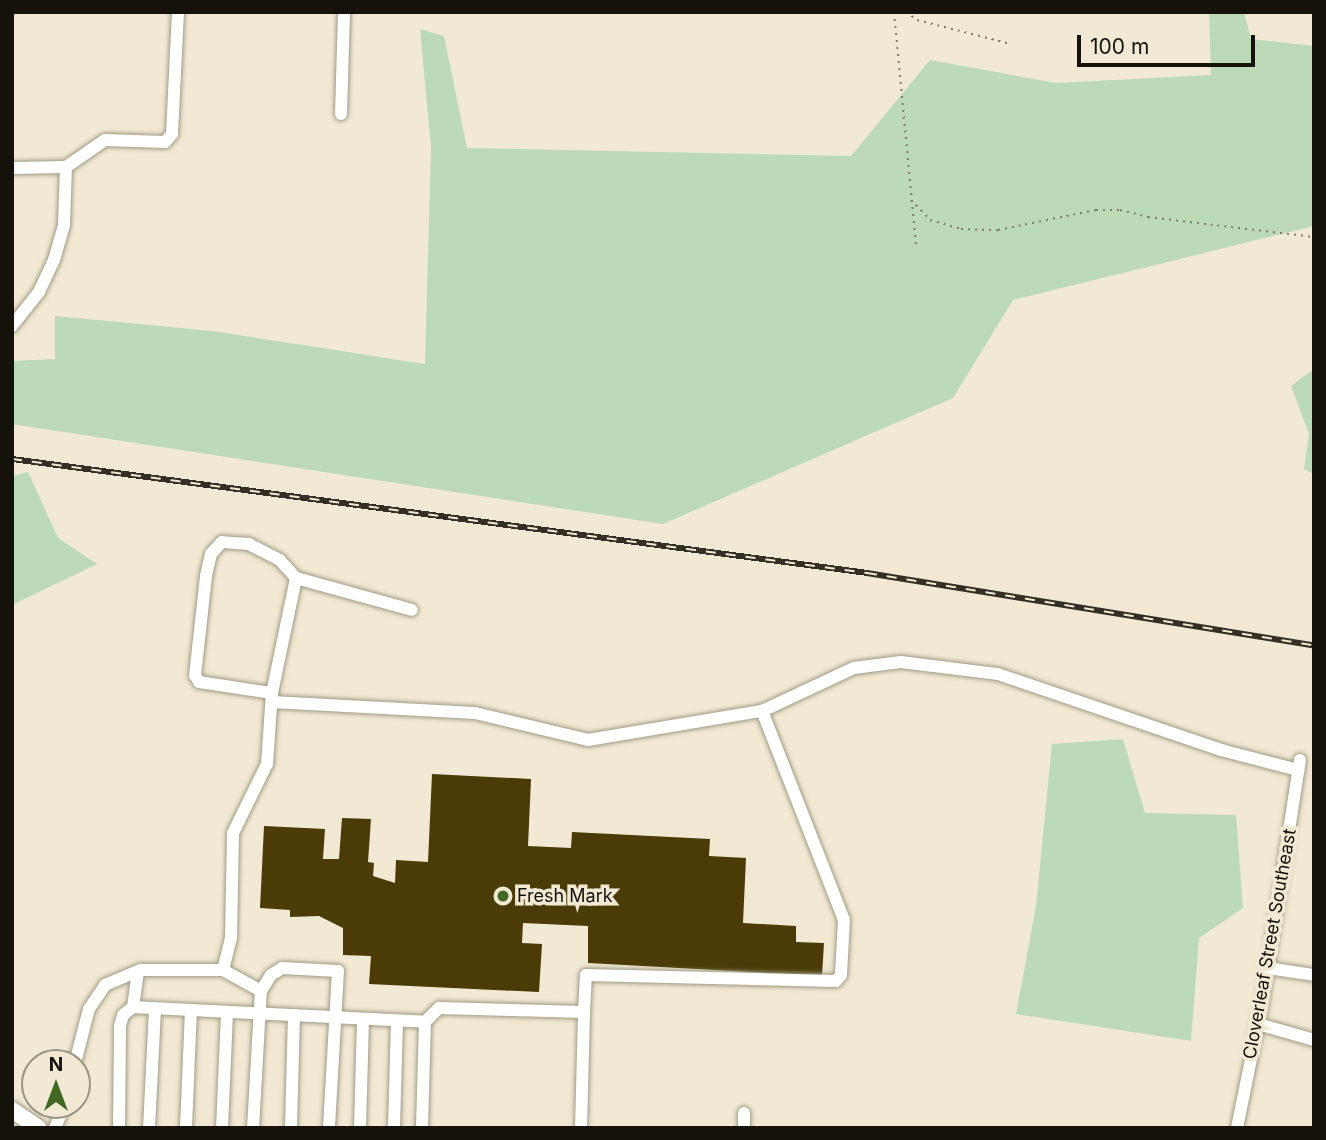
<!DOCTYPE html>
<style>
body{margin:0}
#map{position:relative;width:1326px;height:1140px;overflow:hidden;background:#f1e9d3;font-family:Inter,sans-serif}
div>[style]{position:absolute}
.green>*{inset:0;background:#bcdab8}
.building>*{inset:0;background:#4b3b07}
.path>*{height:2px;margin-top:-1px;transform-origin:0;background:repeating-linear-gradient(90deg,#807b6c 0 2px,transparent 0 7px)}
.roads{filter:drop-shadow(0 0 2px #a19a85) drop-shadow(0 0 2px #a19a85)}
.minor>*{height:12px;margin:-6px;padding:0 6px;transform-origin:6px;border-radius:6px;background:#fff}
.major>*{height:16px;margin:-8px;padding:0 8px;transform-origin:8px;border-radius:8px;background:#fff}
.rail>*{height:6px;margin-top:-3px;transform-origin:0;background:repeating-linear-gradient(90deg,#f1e9d3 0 10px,#332f26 0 20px);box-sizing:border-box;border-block:2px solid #332f26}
.dots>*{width:19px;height:19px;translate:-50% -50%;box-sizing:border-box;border:4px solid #f1e9d3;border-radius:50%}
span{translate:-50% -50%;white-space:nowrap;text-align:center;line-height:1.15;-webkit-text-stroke:7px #f1e9d3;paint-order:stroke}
.poi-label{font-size:18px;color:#15120b}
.left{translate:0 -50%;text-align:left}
.street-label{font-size:18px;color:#15120b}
.frame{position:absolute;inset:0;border:14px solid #15120b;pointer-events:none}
.north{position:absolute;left:21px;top:1049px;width:70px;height:70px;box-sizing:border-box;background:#f1e9d3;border:2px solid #999383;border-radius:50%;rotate:0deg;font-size:19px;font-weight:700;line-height:28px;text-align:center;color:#15120b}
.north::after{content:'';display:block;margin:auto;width:24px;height:32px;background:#406823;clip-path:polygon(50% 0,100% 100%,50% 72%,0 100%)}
.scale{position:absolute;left:1077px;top:35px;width:178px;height:32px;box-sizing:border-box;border:4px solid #15120b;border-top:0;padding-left:9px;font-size:21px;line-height:24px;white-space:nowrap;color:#15120b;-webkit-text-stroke:5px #f1e9d3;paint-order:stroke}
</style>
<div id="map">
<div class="green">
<i style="clip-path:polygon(1209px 12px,1244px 12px,1251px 39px,1314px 46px,1314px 226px,1013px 300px,953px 398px,663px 524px,12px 424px,12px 361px,55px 359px,55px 316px,213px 331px,425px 364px,431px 147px,420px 29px,444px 36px,467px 148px,851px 156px,930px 60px,1056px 83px,1211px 75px)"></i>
<i style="clip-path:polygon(1314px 369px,1314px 474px,1304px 469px,1309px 434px,1291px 386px)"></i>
<i style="clip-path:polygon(28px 472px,58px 538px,97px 564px,12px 605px,12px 476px)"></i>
<i style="clip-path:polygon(1123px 739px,1145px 813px,1236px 815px,1243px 908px,1199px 938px,1191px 1041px,1016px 1014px,1036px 906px,1052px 744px)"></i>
</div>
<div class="building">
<i style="clip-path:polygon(432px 774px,531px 779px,528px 846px,571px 848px,572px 832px,710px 839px,709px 856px,746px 858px,743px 923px,796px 926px,796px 942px,824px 943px,822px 976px,588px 963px,588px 926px,523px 923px,522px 943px,542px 944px,539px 992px,369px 984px,371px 956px,343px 955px,343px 928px,319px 916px,290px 917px,290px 910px,260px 908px,264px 826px,325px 829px,323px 859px,339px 859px,342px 818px,371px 819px,368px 862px,374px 863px,373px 876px,395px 883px,396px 860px,428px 862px)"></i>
</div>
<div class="path">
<i style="left:894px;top:12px;width:235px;rotate:84.6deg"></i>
<i style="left:906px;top:12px;width:14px;rotate:36deg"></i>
<i style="left:917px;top:20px;width:97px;rotate:14.3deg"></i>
<i style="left:911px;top:200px;width:28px;rotate:46deg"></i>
<i style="left:930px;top:220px;width:32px;rotate:16deg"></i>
<i style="left:961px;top:229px;width:37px;rotate:2deg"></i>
<i style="left:998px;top:230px;width:100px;rotate:-11.5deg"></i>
<i style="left:1096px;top:210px;width:24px"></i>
<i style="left:1120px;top:210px;width:29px;rotate:14deg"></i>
<i style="left:1148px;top:217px;width:167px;rotate:6.9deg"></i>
</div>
<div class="roads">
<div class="minor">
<i style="left:341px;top:114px;width:102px;rotate:-88.3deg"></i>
<i style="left:12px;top:168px;width:54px;rotate:-1.1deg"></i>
<i style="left:66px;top:167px;width:47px;rotate:-34.7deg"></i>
<i style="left:105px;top:140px;width:60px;rotate:1.9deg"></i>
<i style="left:165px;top:142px;width:11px;rotate:-49deg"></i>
<i style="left:172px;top:134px;width:122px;rotate:-87.2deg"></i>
<i style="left:12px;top:326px;width:43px;rotate:-51.5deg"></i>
<i style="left:39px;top:292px;width:35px;rotate:-65deg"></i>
<i style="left:54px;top:260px;width:37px;rotate:-74deg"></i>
<i style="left:64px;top:224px;width:57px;rotate:-88deg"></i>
<i style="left:296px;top:578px;width:120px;rotate:15.4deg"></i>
<i style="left:272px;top:702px;width:203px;rotate:3.1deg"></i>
<i style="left:475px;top:713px;width:116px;rotate:13.4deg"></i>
<i style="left:588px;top:740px;width:176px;rotate:-9.5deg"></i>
<i style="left:762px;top:711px;width:102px;rotate:-25.1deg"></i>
<i style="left:854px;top:668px;width:47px;rotate:-7.3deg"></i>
<i style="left:901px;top:662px;width:98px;rotate:7.1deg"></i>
<i style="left:998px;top:674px;width:236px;rotate:18.8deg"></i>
<i style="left:1221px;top:750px;width:80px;rotate:14.6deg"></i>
<i style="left:1268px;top:968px;width:47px;rotate:8.7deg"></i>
<i style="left:223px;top:970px;width:33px;rotate:-76deg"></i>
<i style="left:231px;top:938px;width:105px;rotate:-88.9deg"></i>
<i style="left:233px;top:833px;width:77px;rotate:-63.8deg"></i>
<i style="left:267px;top:764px;width:71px;rotate:-86deg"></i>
<i style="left:272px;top:693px;width:117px;rotate:-78.2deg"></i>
<i style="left:296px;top:578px;width:24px;rotate:-132deg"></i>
<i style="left:280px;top:560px;width:35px;rotate:-153deg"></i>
<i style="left:249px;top:544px;width:27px;rotate:-176deg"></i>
<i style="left:222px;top:542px;width:16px;rotate:133deg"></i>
<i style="left:211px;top:554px;width:23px;rotate:103deg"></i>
<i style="left:206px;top:576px;width:100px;rotate:96.3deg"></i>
<i style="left:195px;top:675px;width:8px;rotate:60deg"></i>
<i style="left:199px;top:682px;width:74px;rotate:8.6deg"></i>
<i style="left:133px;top:1007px;width:292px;rotate:2.9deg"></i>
<i style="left:1258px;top:1024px;width:58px;rotate:15.9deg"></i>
<i style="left:75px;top:1063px;width:56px;rotate:-75.5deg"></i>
<i style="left:89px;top:1009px;width:29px;rotate:-56deg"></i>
<i style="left:105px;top:985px;width:39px;rotate:-23deg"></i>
<i style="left:141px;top:970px;width:82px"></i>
<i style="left:223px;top:970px;width:43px;rotate:28.9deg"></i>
<i style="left:55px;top:1128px;width:25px;rotate:-67deg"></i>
<i style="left:119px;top:1128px;width:102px;rotate:-89.4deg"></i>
<i style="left:120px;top:1026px;width:11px;rotate:-75deg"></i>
<i style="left:123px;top:1015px;width:13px;rotate:-39deg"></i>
<i style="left:133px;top:1007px;width:36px;rotate:-82deg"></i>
<i style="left:149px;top:1128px;width:120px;rotate:-87.1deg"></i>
<i style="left:186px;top:1128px;width:118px;rotate:-87.6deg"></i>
<i style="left:222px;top:1128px;width:116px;rotate:-87.5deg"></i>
<i style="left:253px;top:1128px;width:137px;rotate:-86.7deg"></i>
<i style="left:261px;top:991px;width:19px;rotate:-58deg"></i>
<i style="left:271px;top:975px;width:13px;rotate:-32deg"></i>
<i style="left:282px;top:968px;width:56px;rotate:3.1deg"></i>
<i style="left:338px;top:971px;width:157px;rotate:93.3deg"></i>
<i style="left:291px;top:1128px;width:113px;rotate:-88.5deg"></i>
<i style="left:360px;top:1128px;width:109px;rotate:-88.4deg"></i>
<i style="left:394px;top:1128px;width:107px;rotate:-88.4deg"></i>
<i style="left:422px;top:1128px;width:106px;rotate:-88.4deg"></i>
<i style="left:425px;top:1022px;width:20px;rotate:-45deg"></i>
<i style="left:439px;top:1008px;width:145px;rotate:1.6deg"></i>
<i style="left:584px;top:1012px;width:37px;rotate:-87deg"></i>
<i style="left:586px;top:975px;width:250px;rotate:1.4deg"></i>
<i style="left:836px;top:981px;width:8px;rotate:-50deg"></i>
<i style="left:841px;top:975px;width:55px;rotate:-86.9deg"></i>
<i style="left:844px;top:920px;width:225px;rotate:-111.4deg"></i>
<i style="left:581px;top:1128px;width:116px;rotate:-88.5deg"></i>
<i style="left:744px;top:1128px;width:15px;rotate:-90deg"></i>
<i style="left:1237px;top:1128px;width:126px;rotate:-78.5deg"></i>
<i style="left:1262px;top:1005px;width:248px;rotate:-81.2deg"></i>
</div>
<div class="major">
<i style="left:12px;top:1110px;width:32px;rotate:34deg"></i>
</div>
</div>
<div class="rail">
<i style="left:12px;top:459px;width:863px;rotate:7.59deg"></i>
<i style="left:867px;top:573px;width:453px;rotate:9.2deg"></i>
</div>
<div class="dots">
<i style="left:503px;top:896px;background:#406823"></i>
</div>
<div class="poi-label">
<span class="left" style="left:517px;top:896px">Fresh Mark</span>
</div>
<div class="street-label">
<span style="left:1270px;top:944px;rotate:-80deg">Cloverleaf Street Southeast</span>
</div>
<div class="frame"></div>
<div class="north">N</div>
<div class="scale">100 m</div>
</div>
